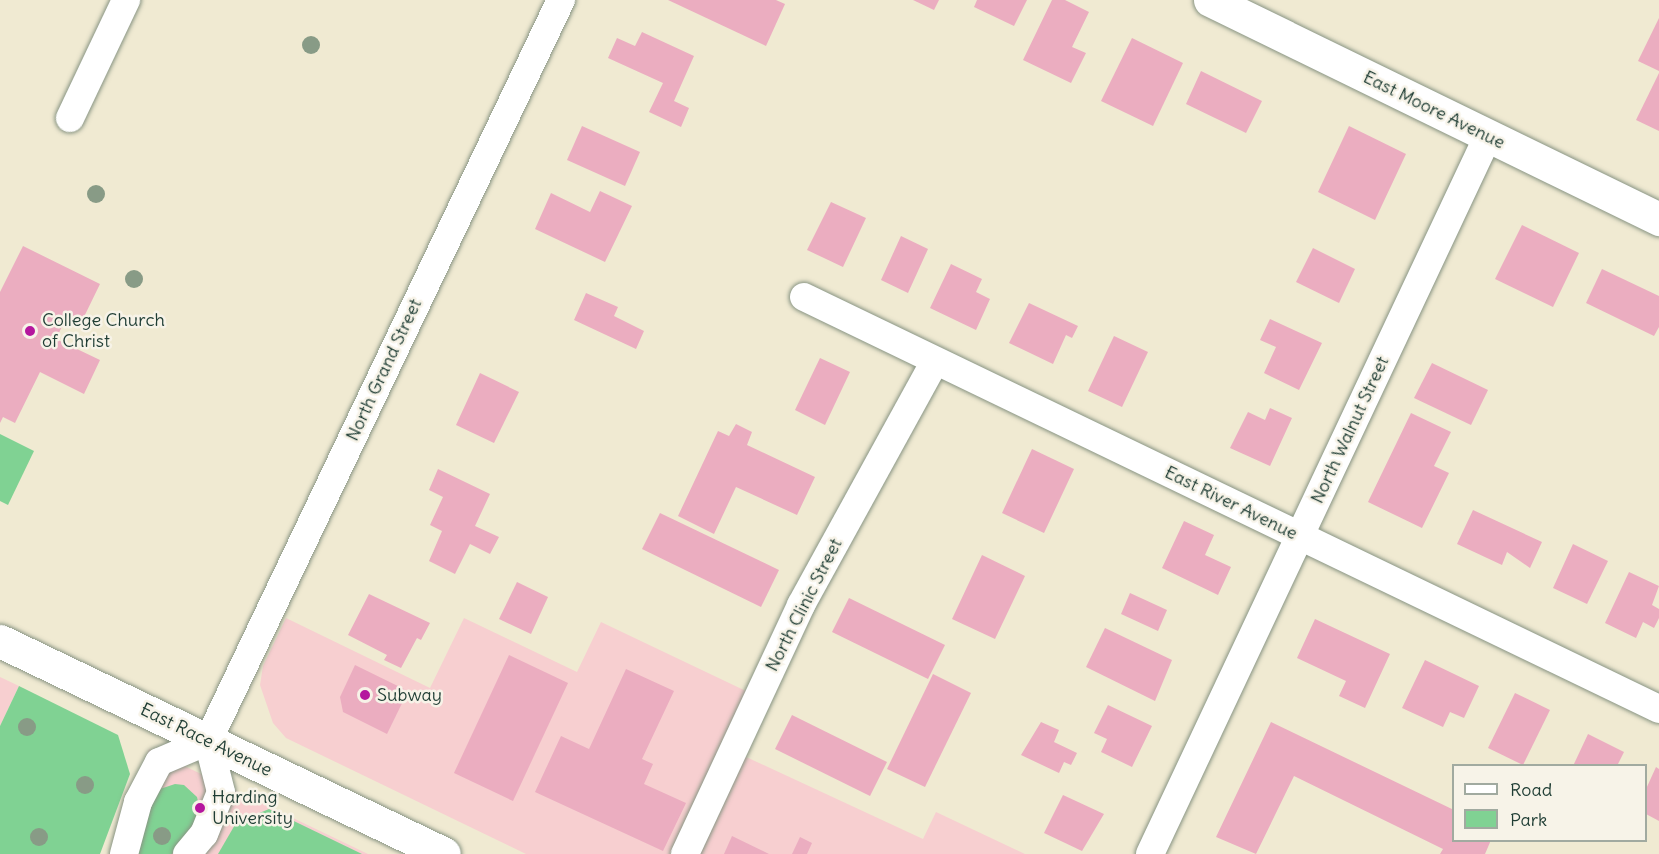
<!DOCTYPE html>
<style>
body{margin:0}
#map{position:relative;width:1659px;height:854px;overflow:hidden;background:#f0ead2;font-family:Delius,sans-serif}
div>[style]{position:absolute}
.built>*{inset:0;background:#f7cfd0}
.green>*{inset:0;background:#80d293}
.building>*{inset:0;background:#ebadc0}
.roads{filter:drop-shadow(0 0 2px #889483) drop-shadow(0 0 2px #889483)}
.minor>*{height:28px;margin:-14px;padding:0 14px;transform-origin:14px;border-radius:14px;background:#fff}
.tertiary>*{height:33px;margin:-16.5px;padding:0 16.5px;transform-origin:16.5px;border-radius:16.5px;background:#fff}
.primary>*{height:33px;margin:-16.5px;padding:0 16.5px;transform-origin:16.5px;border-radius:16.5px;background:#fff}
.trees>*{width:18px;height:18px;margin:-9px;border-radius:50%;background:#889b86}
.dots>*{width:16px;height:16px;translate:-50% -50%;box-sizing:border-box;border:3px solid #f7f3e8;border-radius:50%}
span{translate:-50% -50%;white-space:nowrap;text-align:center;line-height:1.15;-webkit-text-stroke:5px #f7f3e8;paint-order:stroke}
.street-label{font-size:18px;color:#1f3d34}
.poi-label{font-size:18px;color:#1f3d34}
.left{translate:0 -50%;text-align:left}
.legend{position:absolute;left:1452px;top:764px;width:195px;height:78px;box-sizing:border-box;background:#f7f3e8;border:2px solid #a1aaa0;margin:0;padding:8px 10px;list-style:none;font-size:18px;color:#1f3d34}
.legend li{display:flex;align-items:center;gap:12px;height:30px}
.legend b{width:30px;border:2px solid #a1aaa0}
</style>
<div id="map">
<div class="built">
<i style="clip-path:polygon(286px 618px,430px 688px,464px 618px,577px 672px,601px 622px,748px 692px,670px 854px,526px 854px,286px 738px,273px 723px,260px 685px,263px 666px)"></i>
<i style="clip-path:polygon(0 677px,19px 686px,0 726px)"></i>
<i style="clip-path:polygon(149px 749px,368px 854px,111px 854px)"></i>
<i style="clip-path:polygon(744px 756px,923px 839px,936px 812px,1025px 854px,699px 854px)"></i>
</div>
<div class="green">
<i style="clip-path:polygon(0 434px,34px 451px,8px 505px,0 501px)"></i>
<i style="clip-path:polygon(19px 686px,118px 735px,130px 774px,100px 854px,0 854px,0 726px)"></i>
<i style="clip-path:polygon(175px 784px,184px 785px,197px 797px,199px 806px,194px 823px,172px 854px,135px 854px,148px 811px,160px 789px)"></i>
<i style="clip-path:polygon(269px 809px,362px 854px,218px 854px,236px 823px)"></i>
</div>
<div class="building">
<i style="clip-path:polygon(668px 0,776px 0,785px 4px,766px 46px)"></i>
<i style="clip-path:polygon(913px 0,939px 0,934px 10px)"></i>
<i style="clip-path:polygon(977px 0,1027px 0,1014px 26px,974px 7px)"></i>
<i style="clip-path:polygon(1052px 0,1065px 0,1089px 12px,1072px 47px,1086px 53px,1071px 83px,1023px 60px)"></i>
<i style="clip-path:polygon(1659px 18px,1659px 71px,1638px 61px)"></i>
<i style="clip-path:polygon(642px 32px,694px 56px,674px 101px,689px 108px,681px 127px,649px 112px,663px 83px,608px 58px,617px 38px,635px 46px)"></i>
<i style="clip-path:polygon(1132px 38px,1183px 63px,1153px 126px,1101px 101px)"></i>
<i style="clip-path:polygon(1201px 71px,1262px 101px,1246px 133px,1186px 104px)"></i>
<i style="clip-path:polygon(1659px 73px,1659px 131px,1636px 120px)"></i>
<i style="clip-path:polygon(582px 126px,640px 152px,625px 186px,567px 160px)"></i>
<i style="clip-path:polygon(1349px 126px,1406px 154px,1375px 220px,1318px 192px)"></i>
<i style="clip-path:polygon(600px 191px,632px 206px,605px 262px,535px 229px,551px 193px,590px 212px)"></i>
<i style="clip-path:polygon(831px 202px,866px 218px,843px 267px,807px 250px)"></i>
<i style="clip-path:polygon(1522px 225px,1579px 253px,1553px 307px,1495px 279px)"></i>
<i style="clip-path:polygon(901px 236px,928px 249px,908px 293px,881px 280px)"></i>
<i style="clip-path:polygon(23px 246px,100px 284px,81px 323px,67px 316px,56px 339px,100px 360px,84px 394px,40px 372px,15px 423px,3px 417px,0 423px,0 292px)"></i>
<i style="clip-path:polygon(1313px 248px,1355px 269px,1339px 303px,1296px 282px)"></i>
<i style="clip-path:polygon(951px 264px,982px 279px,976px 292px,990px 299px,976px 330px,930px 308px)"></i>
<i style="clip-path:polygon(1602px 269px,1659px 296px,1659px 327px,1654px 336px,1586px 303px)"></i>
<i style="clip-path:polygon(586px 293px,618px 307px,614px 316px,644px 331px,636px 349px,574px 320px)"></i>
<i style="clip-path:polygon(1029px 303px,1078px 326px,1072px 338px,1066px 335px,1053px 364px,1009px 343px)"></i>
<i style="clip-path:polygon(1270px 319px,1322px 343px,1299px 390px,1264px 373px,1276px 347px,1260px 340px)"></i>
<i style="clip-path:polygon(1114px 336px,1148px 352px,1122px 407px,1088px 391px)"></i>
<i style="clip-path:polygon(820px 358px,850px 372px,825px 425px,795px 410px)"></i>
<i style="clip-path:polygon(1432px 363px,1488px 390px,1471px 425px,1414px 398px)"></i>
<i style="clip-path:polygon(480px 373px,519px 392px,494px 443px,456px 425px)"></i>
<i style="clip-path:polygon(1270px 408px,1292px 418px,1270px 466px,1230px 448px,1248px 412px,1265px 420px)"></i>
<i style="clip-path:polygon(1411px 413px,1451px 432px,1434px 466px,1449px 473px,1422px 528px,1368px 502px)"></i>
<i style="clip-path:polygon(736px 424px,752px 432px,747px 445px,815px 477px,797px 515px,736px 487px,714px 534px,678px 516px,718px 431px,729px 436px)"></i>
<i style="clip-path:polygon(1032px 449px,1074px 469px,1044px 533px,1002px 513px)"></i>
<i style="clip-path:polygon(438px 469px,490px 494px,475px 526px,499px 537px,490px 554px,470px 544px,455px 574px,429px 561px,442px 531px,430px 525px,443px 497px,429px 490px)"></i>
<i style="clip-path:polygon(1473px 510px,1542px 542px,1530px 568px,1507px 552px,1502px 565px,1457px 544px)"></i>
<i style="clip-path:polygon(660px 513px,779px 570px,761px 607px,642px 549px)"></i>
<i style="clip-path:polygon(1184px 521px,1214px 535px,1205px 555px,1231px 567px,1218px 595px,1162px 568px)"></i>
<i style="clip-path:polygon(1573px 544px,1608px 561px,1587px 604px,1553px 588px)"></i>
<i style="clip-path:polygon(982px 555px,1025px 576px,995px 639px,952px 619px)"></i>
<i style="clip-path:polygon(1629px 572px,1659px 586px,1652px 605px,1659px 609px,1659px 618px,1654px 628px,1643px 622px,1636px 638px,1605px 623px)"></i>
<i style="clip-path:polygon(517px 582px,548px 597px,531px 634px,499px 619px)"></i>
<i style="clip-path:polygon(1130px 593px,1167px 610px,1158px 631px,1121px 614px)"></i>
<i style="clip-path:polygon(369px 594px,430px 623px,421px 640px,417px 638px,401px 668px,384px 660px,387px 655px,348px 635px)"></i>
<i style="clip-path:polygon(849px 598px,945px 645px,928px 679px,832px 632px)"></i>
<i style="clip-path:polygon(1315px 619px,1390px 654px,1365px 708px,1339px 696px,1346px 681px,1297px 658px)"></i>
<i style="clip-path:polygon(1105px 628px,1172px 660px,1155px 701px,1086px 667px)"></i>
<i style="clip-path:polygon(509px 655px,568px 683px,513px 801px,454px 773px)"></i>
<i style="clip-path:polygon(1425px 660px,1479px 686px,1464px 718px,1450px 712px,1443px 727px,1402px 708px)"></i>
<i style="clip-path:polygon(355px 665px,408px 691px,387px 734px,343px 712px,340px 697px)"></i>
<i style="clip-path:polygon(626px 669px,674px 691px,642px 759px,653px 764px,644px 784px,686px 803px,663px 851px,535px 792px,561px 736px,589px 749px)"></i>
<i style="clip-path:polygon(933px 674px,971px 693px,925px 787px,887px 769px)"></i>
<i style="clip-path:polygon(1515px 693px,1550px 710px,1523px 765px,1488px 748px)"></i>
<i style="clip-path:polygon(1108px 705px,1152px 726px,1132px 767px,1101px 752px,1107px 739px,1094px 733px)"></i>
<i style="clip-path:polygon(792px 715px,887px 762px,870px 796px,775px 749px)"></i>
<i style="clip-path:polygon(1041px 722px,1059px 730px,1054px 742px,1077px 753px,1071px 765px,1064px 762px,1059px 773px,1021px 755px)"></i>
<i style="clip-path:polygon(1271px 722px,1454px 810px,1454px 840px,1491px 840px,1485px 854px,1440px 854px,1443px 849px,1294px 776px,1256px 854px,1216px 837px)"></i>
<i style="clip-path:polygon(1588px 734px,1624px 752px,1617px 766px,1573px 766px)"></i>
<i style="clip-path:polygon(1656px 767px,1659px 769px,1659px 821px,1646px 814px,1646px 789px)"></i>
<i style="clip-path:polygon(1063px 795px,1104px 814px,1082px 851px,1044px 833px)"></i>
<i style="clip-path:polygon(732px 836px,769px 854px,724px 854px)"></i>
<i style="clip-path:polygon(800px 837px,812px 843px,807px 854px,792px 854px)"></i>
</div>
<div class="roads">
<div class="minor">
<i style="left:70px;top:118px;width:131px;rotate:-64.6deg"></i>
<i style="left:804px;top:297px;width:949px;rotate:25.73deg"></i>
<i style="left:124px;top:854px;width:54px;rotate:-74.9deg"></i>
<i style="left:138px;top:802px;width:45px;rotate:-62.3deg"></i>
<i style="left:159px;top:762px;width:53px;rotate:-23.2deg"></i>
<i style="left:187px;top:854px;width:26px;rotate:-50deg"></i>
<i style="left:204px;top:834px;width:45px;rotate:-68deg"></i>
<i style="left:221px;top:792px;width:53px;rotate:-104.3deg"></i>
<i style="left:208px;top:741px;width:821px;rotate:-64.53deg"></i>
<i style="left:685px;top:854px;width:275px;rotate:-65deg"></i>
<i style="left:801px;top:605px;width:278px;rotate:-61.2deg"></i>
<i style="left:1150px;top:854px;width:794px;rotate:-64.79deg"></i>
</div>
<div class="tertiary">
<i style="left:1210px;top:0;width:500px;rotate:26deg"></i>
</div>
<div class="primary">
<i style="left:0;top:641px;width:492px;rotate:25.6deg"></i>
</div>
</div>
<div class="trees">
<i style="left:311px;top:45px"></i>
<i style="left:96px;top:194px"></i>
<i style="left:134px;top:279px"></i>
<i style="left:27px;top:727px"></i>
<i style="left:85px;top:785px"></i>
<i style="left:162px;top:836px"></i>
<i style="left:39px;top:837px"></i>
</div>
<div class="dots">
<i style="left:30px;top:331px;background:#b5179e"></i>
<i style="left:365px;top:695px;background:#b5179e"></i>
<i style="left:200px;top:808px;background:#b5179e"></i>
</div>
<div class="street-label">
<span style="left:1434px;top:110px;rotate:26deg">East Moore Avenue</span>
<span style="left:384px;top:370px;rotate:-65deg">North Grand Street</span>
<span style="left:1350px;top:430px;rotate:-65deg">North Walnut Street</span>
<span style="left:1231px;top:503px;rotate:26deg">East River Avenue</span>
<span style="left:804px;top:605px;rotate:-63deg">North Clinic Street</span>
<span style="left:206px;top:740px;rotate:26deg">East Race Avenue</span>
</div>
<div class="poi-label">
<span class="left" style="left:42px;top:331px">College Church<br>of Christ</span>
<span class="left" style="left:377px;top:695px">Subway</span>
<span class="left" style="left:212px;top:808px">Harding<br>University</span>
</div>
<ul class="legend">
<li><b style="height:8px;background:#fff"></b>Road</li>
<li><b style="height:16px;background:#80d293"></b>Park</li>
</ul>
</div>
